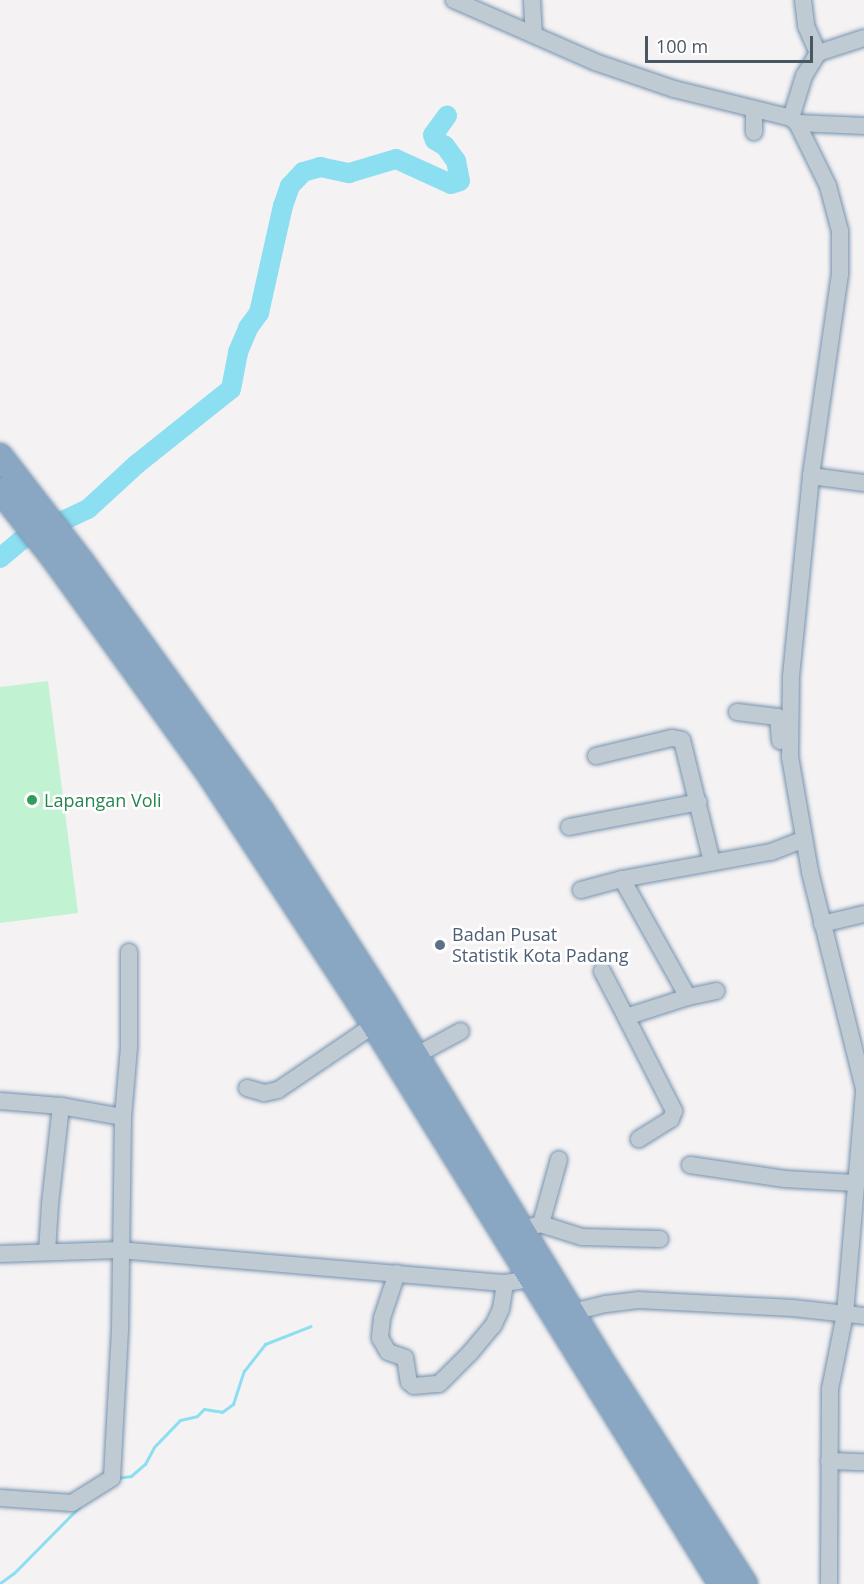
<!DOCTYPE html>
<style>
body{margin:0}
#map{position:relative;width:864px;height:1584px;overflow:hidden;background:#f5f2f3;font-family:"Open Sans",sans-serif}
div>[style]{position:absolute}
.green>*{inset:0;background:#c1f2d2}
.stream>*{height:3px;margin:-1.5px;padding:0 1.5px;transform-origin:1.5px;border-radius:1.5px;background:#8cdff1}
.river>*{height:20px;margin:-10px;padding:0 10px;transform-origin:10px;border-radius:10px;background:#8cdff1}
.roads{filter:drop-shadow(0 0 2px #7492ae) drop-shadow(0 0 2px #7492ae)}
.minor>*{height:16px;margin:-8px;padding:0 8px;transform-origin:8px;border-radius:8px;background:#c0cad2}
.highway>*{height:24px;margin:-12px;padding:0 12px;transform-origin:12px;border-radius:12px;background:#89a7c2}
.dots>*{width:16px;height:16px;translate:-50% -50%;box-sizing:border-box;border:3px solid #fff;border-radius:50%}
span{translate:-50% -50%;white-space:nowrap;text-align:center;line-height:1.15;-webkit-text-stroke:5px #fff;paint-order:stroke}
.leisure-label{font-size:18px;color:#27864d}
.left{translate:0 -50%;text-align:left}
.service-label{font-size:18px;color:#4e5e75}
.scale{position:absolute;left:645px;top:36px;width:168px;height:27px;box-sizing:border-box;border:3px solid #495761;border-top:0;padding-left:8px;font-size:18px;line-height:21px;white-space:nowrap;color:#495761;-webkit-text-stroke:4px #fff;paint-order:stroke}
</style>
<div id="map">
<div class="green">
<i style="clip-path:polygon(48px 681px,78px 913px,0 923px,0 687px)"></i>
</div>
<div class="stream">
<i style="left:117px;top:1478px;width:14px;rotate:-8deg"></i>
<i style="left:131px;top:1476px;width:18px;rotate:-41deg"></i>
<i style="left:145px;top:1464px;width:19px;rotate:-62deg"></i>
<i style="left:154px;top:1447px;width:37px;rotate:-46deg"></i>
<i style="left:180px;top:1420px;width:17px;rotate:-13deg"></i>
<i style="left:197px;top:1416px;width:10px;rotate:-45deg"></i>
<i style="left:204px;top:1409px;width:18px;rotate:9deg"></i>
<i style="left:222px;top:1412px;width:14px;rotate:-36deg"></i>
<i style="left:233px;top:1404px;width:35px;rotate:-72deg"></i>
<i style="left:244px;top:1371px;width:34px;rotate:-52deg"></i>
<i style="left:265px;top:1344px;width:49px;rotate:-21.4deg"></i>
<i style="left:0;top:1583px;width:17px;rotate:-36deg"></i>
<i style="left:14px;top:1573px;width:93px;rotate:-45.4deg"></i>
</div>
<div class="river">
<i style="left:0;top:558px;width:26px;rotate:-40deg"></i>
<i style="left:20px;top:541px;width:75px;rotate:-25.2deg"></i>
<i style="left:88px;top:509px;width:67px;rotate:-42.6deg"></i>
<i style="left:137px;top:464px;width:120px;rotate:-38.6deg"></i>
<i style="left:231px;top:389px;width:38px;rotate:-79deg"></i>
<i style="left:238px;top:352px;width:26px;rotate:-67deg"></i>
<i style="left:248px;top:328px;width:19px;rotate:-54deg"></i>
<i style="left:259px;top:313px;width:110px;rotate:-77.4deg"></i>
<i style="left:283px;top:206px;width:21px;rotate:-71deg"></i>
<i style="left:290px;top:186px;width:19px;rotate:-47deg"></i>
<i style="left:303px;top:172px;width:18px;rotate:-16deg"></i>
<i style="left:320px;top:167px;width:30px;rotate:12deg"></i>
<i style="left:349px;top:173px;width:49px;rotate:-16.6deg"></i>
<i style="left:396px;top:159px;width:60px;rotate:24.4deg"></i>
<i style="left:451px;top:184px;width:9px;rotate:-18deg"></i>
<i style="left:460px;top:181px;width:20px;rotate:-101deg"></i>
<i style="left:456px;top:161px;width:19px;rotate:-126deg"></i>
<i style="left:445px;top:146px;width:12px;rotate:-149deg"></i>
<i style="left:435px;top:140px;width:5px;rotate:-112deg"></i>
<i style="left:433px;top:135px;width:24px;rotate:-54deg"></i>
</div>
<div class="roads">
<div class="minor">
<i style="left:454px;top:0;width:154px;rotate:23.7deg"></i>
<i style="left:595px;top:62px;width:83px;rotate:18.9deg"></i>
<i style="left:674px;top:89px;width:121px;rotate:13.9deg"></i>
<i style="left:791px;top:118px;width:8px;rotate:40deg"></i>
<i style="left:797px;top:123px;width:70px;rotate:63.8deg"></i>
<i style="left:828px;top:186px;width:47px;rotate:75.1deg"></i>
<i style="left:840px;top:231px;width:43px;rotate:90deg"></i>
<i style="left:840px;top:274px;width:204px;rotate:98.2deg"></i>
<i style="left:811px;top:476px;width:201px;rotate:95.7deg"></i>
<i style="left:791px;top:676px;width:81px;rotate:90.7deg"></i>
<i style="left:790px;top:757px;width:117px;rotate:80.1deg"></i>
<i style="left:810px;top:872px;width:224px;rotate:76deg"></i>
<i style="left:532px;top:0;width:34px;rotate:87deg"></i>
<i style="left:803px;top:0;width:26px;rotate:83deg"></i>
<i style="left:806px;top:26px;width:30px;rotate:66deg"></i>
<i style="left:754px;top:111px;width:21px;rotate:90deg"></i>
<i style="left:791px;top:118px;width:44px;rotate:-72.8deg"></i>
<i style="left:804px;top:76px;width:27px;rotate:-59deg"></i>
<i style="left:818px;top:53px;width:48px;rotate:-18.1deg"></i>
<i style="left:797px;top:123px;width:67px;rotate:2.6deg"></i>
<i style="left:811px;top:476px;width:53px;rotate:7.5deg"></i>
<i style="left:737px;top:712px;width:41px;rotate:7deg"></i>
<i style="left:778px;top:717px;width:24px;rotate:85deg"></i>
<i style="left:596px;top:756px;width:78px;rotate:-13.3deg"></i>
<i style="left:672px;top:738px;width:10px;rotate:11deg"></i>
<i style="left:682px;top:740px;width:126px;rotate:76.2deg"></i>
<i style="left:569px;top:827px;width:132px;rotate:-10.9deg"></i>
<i style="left:622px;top:879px;width:135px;rotate:60.8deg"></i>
<i style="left:688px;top:997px;width:65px;rotate:162.1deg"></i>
<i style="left:626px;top:1017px;width:106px;rotate:62.9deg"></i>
<i style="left:674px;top:1111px;width:9px;rotate:111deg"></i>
<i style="left:671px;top:1119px;width:38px;rotate:148deg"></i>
<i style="left:581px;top:890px;width:42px;rotate:-15deg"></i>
<i style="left:622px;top:879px;width:151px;rotate:-10.3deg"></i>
<i style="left:771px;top:852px;width:34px;rotate:-21deg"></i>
<i style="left:822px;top:924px;width:43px;rotate:-13.4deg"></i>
<i style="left:602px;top:971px;width:52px;rotate:62.4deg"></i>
<i style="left:688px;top:997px;width:29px;rotate:-12deg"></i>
<i style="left:415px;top:1056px;width:52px;rotate:-28.5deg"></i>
<i style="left:247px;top:1088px;width:18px;rotate:16deg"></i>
<i style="left:264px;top:1093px;width:14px;rotate:-12deg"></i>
<i style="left:278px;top:1090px;width:116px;rotate:-34.1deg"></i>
<i style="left:0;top:1101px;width:61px;rotate:4.7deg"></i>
<i style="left:61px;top:1106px;width:63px;rotate:10.1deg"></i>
<i style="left:123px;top:1117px;width:213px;rotate:90.8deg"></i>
<i style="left:120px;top:1330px;width:148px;rotate:93.1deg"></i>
<i style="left:112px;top:1478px;width:47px;rotate:148deg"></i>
<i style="left:72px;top:1503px;width:72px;rotate:-176deg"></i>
<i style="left:123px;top:1117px;width:70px;rotate:-85.1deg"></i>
<i style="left:129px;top:1047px;width:95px;rotate:-90deg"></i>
<i style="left:690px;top:1165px;width:96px;rotate:8.4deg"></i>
<i style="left:785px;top:1179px;width:70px;rotate:3.3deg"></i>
<i style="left:541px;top:1224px;width:67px;rotate:-74.5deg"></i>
<i style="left:521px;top:1229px;width:21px;rotate:-14deg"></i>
<i style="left:541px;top:1224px;width:43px;rotate:17.6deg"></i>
<i style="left:582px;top:1237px;width:78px;rotate:1.5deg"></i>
<i style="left:47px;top:1252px;width:48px;rotate:-86.4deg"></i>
<i style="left:50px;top:1204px;width:99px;rotate:-83.6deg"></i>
<i style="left:0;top:1254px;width:119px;rotate:-1.9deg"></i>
<i style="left:119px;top:1250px;width:387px;rotate:4.9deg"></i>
<i style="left:505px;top:1283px;width:25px;rotate:-9deg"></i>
<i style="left:397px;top:1273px;width:47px;rotate:108.4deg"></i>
<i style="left:382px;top:1318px;width:20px;rotate:96deg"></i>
<i style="left:380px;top:1338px;width:16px;rotate:60deg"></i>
<i style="left:388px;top:1352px;width:18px;rotate:19deg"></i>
<i style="left:405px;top:1358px;width:24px;rotate:81deg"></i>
<i style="left:409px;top:1382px;width:6px;rotate:39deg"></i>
<i style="left:414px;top:1386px;width:25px;rotate:-5deg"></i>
<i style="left:439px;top:1384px;width:44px;rotate:-45deg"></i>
<i style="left:470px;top:1353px;width:35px;rotate:-50deg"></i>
<i style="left:493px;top:1326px;width:19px;rotate:-65deg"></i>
<i style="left:501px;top:1309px;width:26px;rotate:-81deg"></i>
<i style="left:573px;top:1312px;width:34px;rotate:-14deg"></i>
<i style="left:606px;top:1304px;width:32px;rotate:-7deg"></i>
<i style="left:638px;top:1300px;width:155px;rotate:3deg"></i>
<i style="left:793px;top:1308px;width:71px;rotate:6.4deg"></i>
<i style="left:829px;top:1461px;width:35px;rotate:2deg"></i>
<i style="left:829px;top:1584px;width:195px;rotate:-89.7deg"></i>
<i style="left:830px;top:1389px;width:76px;rotate:-78.7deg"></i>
<i style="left:845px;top:1314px;width:224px;rotate:-85.1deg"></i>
</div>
<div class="highway">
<i style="left:0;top:456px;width:133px;rotate:52.4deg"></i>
<i style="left:81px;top:561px;width:309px;rotate:54.2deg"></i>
<i style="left:262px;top:812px;width:227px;rotate:57.4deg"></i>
<i style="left:384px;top:1003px;width:414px;rotate:58.7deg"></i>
<i style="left:599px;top:1357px;width:270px;rotate:57.3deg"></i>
<i style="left:0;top:490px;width:85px;rotate:51.7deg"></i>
<i style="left:53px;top:557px;width:261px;rotate:54.2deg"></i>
<i style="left:206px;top:769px;width:306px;rotate:56.7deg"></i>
<i style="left:374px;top:1025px;width:658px;rotate:58.17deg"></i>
</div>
</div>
<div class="dots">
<i style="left:32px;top:800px;background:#2e9e5b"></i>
<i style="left:440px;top:945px;background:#5c6f8a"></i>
</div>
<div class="leisure-label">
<span class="left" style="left:44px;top:800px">Lapangan Voli</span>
</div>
<div class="service-label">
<span class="left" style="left:452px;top:945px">Badan Pusat<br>Statistik Kota Padang</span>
</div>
<div class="scale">100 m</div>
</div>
